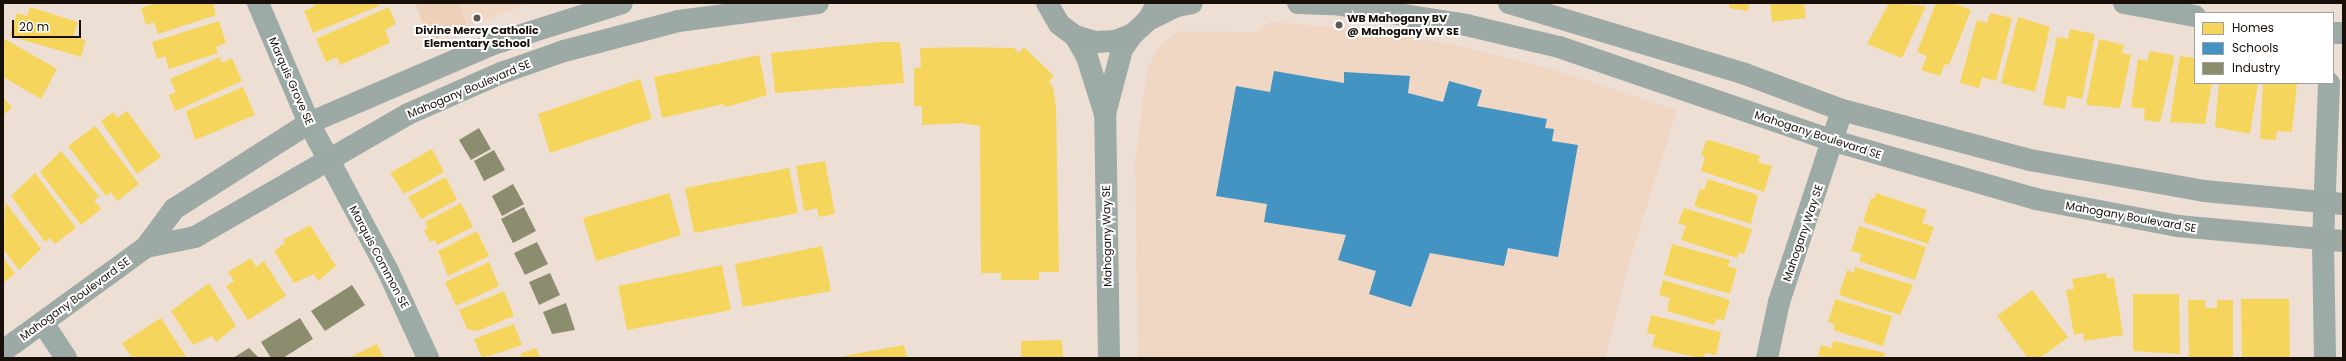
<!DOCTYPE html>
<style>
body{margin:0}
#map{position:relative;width:2346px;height:361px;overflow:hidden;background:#eedfd4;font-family:Poppins,sans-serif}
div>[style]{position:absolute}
.built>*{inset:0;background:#f0d7c4}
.green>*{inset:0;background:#edd0b8}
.homes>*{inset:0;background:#f6d55c}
.schools>*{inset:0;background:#4393c3}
.industry>*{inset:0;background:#8c8c6e}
.street>*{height:22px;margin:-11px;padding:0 11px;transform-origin:11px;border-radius:11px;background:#9caba6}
.secondary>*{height:22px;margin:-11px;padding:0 11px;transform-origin:11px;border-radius:11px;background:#9da9a4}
.dots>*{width:11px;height:11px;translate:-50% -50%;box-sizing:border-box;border:2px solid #fff;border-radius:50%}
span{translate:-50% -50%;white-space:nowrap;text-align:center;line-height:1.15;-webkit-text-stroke:4px #fff;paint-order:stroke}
.poi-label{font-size:11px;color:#180f08;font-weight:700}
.left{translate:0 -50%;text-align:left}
.street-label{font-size:11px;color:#180f08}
.frame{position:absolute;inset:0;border:4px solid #180f08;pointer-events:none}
.legend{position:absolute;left:2194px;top:12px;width:140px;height:72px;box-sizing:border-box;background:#fff;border:1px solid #a39f9c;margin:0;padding:5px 7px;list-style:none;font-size:12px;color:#180f08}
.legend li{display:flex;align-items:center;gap:8px;height:20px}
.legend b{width:20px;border:1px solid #a39f9c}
.scale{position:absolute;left:12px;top:20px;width:69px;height:18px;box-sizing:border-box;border:2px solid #180f08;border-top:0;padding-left:5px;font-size:12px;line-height:14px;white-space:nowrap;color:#180f08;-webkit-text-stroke:3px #fff;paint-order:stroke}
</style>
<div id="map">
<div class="built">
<i style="clip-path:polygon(459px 3px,529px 3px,467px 27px)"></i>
<i style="clip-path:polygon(1273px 22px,1374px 31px,1457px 45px,1549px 68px,1677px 110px,1630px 260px,1605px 358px,1138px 358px,1135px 162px,1147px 68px,1161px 44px,1178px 31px,1254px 32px)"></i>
</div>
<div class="green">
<i style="clip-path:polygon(415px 3px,459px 3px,467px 27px,430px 41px)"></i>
</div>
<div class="homes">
<i style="clip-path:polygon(157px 3px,213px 3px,216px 15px,158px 34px,154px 22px,146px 25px,141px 8px)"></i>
<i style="clip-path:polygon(313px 3px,378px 3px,379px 6px,313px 33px,304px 11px,315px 6px)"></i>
<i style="clip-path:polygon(1730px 3px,1749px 3px,1748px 11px,1729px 8px)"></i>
<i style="clip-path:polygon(1770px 3px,1804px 3px,1806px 18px,1772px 22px)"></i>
<i style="clip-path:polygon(1889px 3px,1926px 6px,1902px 58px,1867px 44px)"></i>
<i style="clip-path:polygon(1936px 3px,1953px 3px,1971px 10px,1949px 65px,1945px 64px,1940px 76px,1921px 70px,1927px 56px,1917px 52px)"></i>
<i style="clip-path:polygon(30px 7px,78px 22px,73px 37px,86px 40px,81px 57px,10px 36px,17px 13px,27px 16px)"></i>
<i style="clip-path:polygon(389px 7px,396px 24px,385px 30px,390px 43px,340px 65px,337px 57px,326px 62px,316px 39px)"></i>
<i style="clip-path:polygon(1990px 13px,2012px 18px,1996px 81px,1982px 77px,1979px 88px,1960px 83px,1977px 20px,1987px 23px)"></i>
<i style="clip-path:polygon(2018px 17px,2050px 27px,2035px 92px,2001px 83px)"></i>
<i style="clip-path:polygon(219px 21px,226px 43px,216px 47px,218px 53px,169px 69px,165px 56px,157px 59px,152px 42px)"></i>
<i style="clip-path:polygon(2070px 29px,2095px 34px,2082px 99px,2067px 96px,2065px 109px,2043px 105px,2057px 37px,2068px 39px)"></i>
<i style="clip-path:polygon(3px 38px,57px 69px,41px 99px,3px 77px)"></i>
<i style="clip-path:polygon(2099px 39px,2124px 45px,2122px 53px,2131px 55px,2120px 108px,2086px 105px)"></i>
<i style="clip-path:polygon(879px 42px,900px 42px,904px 83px,775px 93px,771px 53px)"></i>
<i style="clip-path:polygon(967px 47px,1014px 48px,1019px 53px,1024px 47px,1054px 76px,1049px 82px,1053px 87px,1056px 107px,1059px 272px,1039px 272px,1039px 280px,1001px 280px,1001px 273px,981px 273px,980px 126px,961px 123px,922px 125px,922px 106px,914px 106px,914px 68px,921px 67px,920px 48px)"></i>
<i style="clip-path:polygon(2149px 51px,2173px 55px,2174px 60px,2160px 122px,2144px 120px,2145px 109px,2131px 107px,2138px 59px,2148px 61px)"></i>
<i style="clip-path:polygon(759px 55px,767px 95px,737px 104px,724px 107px,723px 104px,662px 118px,654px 77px)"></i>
<i style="clip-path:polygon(2180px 56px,2195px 58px,2195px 83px,2212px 83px,2205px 124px,2170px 122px)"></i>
<i style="clip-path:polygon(220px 57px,222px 63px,232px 58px,242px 81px,175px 111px,169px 95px,176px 92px,170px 79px)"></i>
<i style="clip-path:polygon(640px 79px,652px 119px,550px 153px,538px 114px)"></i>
<i style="clip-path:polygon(2219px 83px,2258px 83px,2250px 134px,2215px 127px)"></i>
<i style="clip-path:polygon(2263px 83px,2297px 83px,2292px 132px,2277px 131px,2276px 140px,2260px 139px)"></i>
<i style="clip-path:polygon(243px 87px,255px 115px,195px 140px,186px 111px)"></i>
<i style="clip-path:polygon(3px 97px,12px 108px,3px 115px)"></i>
<i style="clip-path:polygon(127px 111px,161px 157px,137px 174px,101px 121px,113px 112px,117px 118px)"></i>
<i style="clip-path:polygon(95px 126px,139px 184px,117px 201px,111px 192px,106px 196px,68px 146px)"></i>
<i style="clip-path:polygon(1710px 140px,1760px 156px,1758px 162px,1772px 166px,1764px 192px,1701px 171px,1705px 157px,1701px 156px,1706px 141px)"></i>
<i style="clip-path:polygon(432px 149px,444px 172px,404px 194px,390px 173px)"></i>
<i style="clip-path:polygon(61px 151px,99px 196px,94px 200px,101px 209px,81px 225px,40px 172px)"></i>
<i style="clip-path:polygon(825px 161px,835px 214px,819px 217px,817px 208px,804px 211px,796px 166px)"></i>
<i style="clip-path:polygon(789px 168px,798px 213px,694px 233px,685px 188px)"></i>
<i style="clip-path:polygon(35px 173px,76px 228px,55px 244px,50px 238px,45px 242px,11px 196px)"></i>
<i style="clip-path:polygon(446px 177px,457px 200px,421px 219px,408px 197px)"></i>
<i style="clip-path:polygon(1708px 179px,1758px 195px,1751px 224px,1694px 206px,1700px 189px,1704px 190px)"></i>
<i style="clip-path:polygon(669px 193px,681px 235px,596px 261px,583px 218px)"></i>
<i style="clip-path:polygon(1876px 193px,1927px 210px,1922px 223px,1934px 227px,1928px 244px,1863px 222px,1871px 198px,1874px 199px)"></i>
<i style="clip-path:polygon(5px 202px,41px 249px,19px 270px,3px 249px)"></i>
<i style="clip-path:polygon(461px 203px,473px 227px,437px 245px,435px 240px,430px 242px,424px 230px,428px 228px,425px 222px)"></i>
<i style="clip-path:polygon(1684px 208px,1752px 229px,1744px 254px,1739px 252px,1737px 258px,1681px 240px,1686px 226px,1678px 223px)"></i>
<i style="clip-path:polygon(310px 225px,336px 266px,318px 281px,314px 274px,294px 283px,274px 251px,285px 243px,283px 240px)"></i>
<i style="clip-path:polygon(1859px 226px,1926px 247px,1915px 280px,1859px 261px,1862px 254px,1851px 251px)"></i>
<i style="clip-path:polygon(477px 231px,489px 256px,448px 276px,438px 251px)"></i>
<i style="clip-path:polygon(1672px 244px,1730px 260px,1728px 266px,1737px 269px,1730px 294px,1664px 275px)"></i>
<i style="clip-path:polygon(822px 246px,831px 291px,743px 307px,735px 264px)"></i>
<i style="clip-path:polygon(3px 257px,15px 274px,3px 283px)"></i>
<i style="clip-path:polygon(251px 258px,256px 267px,264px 261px,286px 296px,248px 320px,226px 286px,234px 281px,228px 272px)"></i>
<i style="clip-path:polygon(489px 262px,499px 286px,456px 306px,445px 282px)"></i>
<i style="clip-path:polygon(722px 265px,731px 310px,627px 330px,618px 286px)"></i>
<i style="clip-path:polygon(1855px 267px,1913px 285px,1900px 315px,1839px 295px,1847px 270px,1854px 273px)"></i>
<i style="clip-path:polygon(2106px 273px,2107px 278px,2114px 278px,2123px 335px,2084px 341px,2083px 333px,2074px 335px,2066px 290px,2074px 289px,2072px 279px)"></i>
<i style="clip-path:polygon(1663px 280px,1730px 300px,1724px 320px,1716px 319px,1714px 325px,1667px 311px,1670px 298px,1659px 295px)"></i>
<i style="clip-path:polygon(209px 283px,236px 326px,216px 342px,212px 336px,193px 345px,171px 311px)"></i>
<i style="clip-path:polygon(2032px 290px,2068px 337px,2040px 358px,2028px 358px,1997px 316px)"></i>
<i style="clip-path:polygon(504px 291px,514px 316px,477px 331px,467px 329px,459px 310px)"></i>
<i style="clip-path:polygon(2133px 294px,2179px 294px,2180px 354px,2133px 351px)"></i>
<i style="clip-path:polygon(1835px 299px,1892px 316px,1883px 346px,1833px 330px,1835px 324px,1828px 322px)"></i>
<i style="clip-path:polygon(2241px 299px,2289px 299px,2290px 358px,2242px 358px)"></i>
<i style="clip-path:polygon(2188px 300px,2205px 300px,2205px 308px,2217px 308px,2217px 300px,2233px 300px,2233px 358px,2189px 358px)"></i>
<i style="clip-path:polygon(1651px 315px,1721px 332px,1716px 355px,1705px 353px,1704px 358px,1699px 358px,1652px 347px,1655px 335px,1647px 333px)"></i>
<i style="clip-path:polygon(161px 318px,187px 358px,132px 358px,122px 343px)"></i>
<i style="clip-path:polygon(514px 324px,522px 345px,482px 358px,474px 339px)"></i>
<i style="clip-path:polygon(1062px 340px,1063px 358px,1021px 358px,1021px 341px)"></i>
<i style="clip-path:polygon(1833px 341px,1885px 353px,1884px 358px,1817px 358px,1821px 345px,1832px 348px)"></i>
<i style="clip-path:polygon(377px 344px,384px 358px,348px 358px)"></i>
<i style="clip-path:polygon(904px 345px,907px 358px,839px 358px,854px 354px)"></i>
<i style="clip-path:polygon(536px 348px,540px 358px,522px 358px,520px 354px)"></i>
</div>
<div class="schools">
<i style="clip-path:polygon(1274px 71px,1344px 83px,1344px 72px,1410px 76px,1408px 93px,1443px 102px,1449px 81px,1482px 90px,1477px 106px,1547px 119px,1545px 128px,1554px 129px,1552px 141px,1578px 145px,1558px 257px,1508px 248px,1504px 266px,1430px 253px,1411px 307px,1369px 294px,1376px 271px,1338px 260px,1346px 235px,1264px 222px,1267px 204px,1216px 196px,1236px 86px,1270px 92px)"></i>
</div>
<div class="industry">
<i style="clip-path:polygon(479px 128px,491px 149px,471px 160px,459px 140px)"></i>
<i style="clip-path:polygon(494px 150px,505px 170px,484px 181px,474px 161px)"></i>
<i style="clip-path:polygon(513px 184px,524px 204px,502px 216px,492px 196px)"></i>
<i style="clip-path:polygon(524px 207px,536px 231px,513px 243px,501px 219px)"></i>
<i style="clip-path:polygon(537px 242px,548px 264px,525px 275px,514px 253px)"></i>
<i style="clip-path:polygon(550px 273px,560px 295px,539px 305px,529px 282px)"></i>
<i style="clip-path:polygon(352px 285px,365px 305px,325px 331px,311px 311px)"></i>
<i style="clip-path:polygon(566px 303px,575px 330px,552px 334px,543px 312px)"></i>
<i style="clip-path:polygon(300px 318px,313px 339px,283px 358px,271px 358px,261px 342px)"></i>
<i style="clip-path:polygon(249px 348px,259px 358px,233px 358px)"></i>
</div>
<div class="street">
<i style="left:258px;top:3px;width:130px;rotate:67deg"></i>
<i style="left:309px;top:123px;width:168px;rotate:61.9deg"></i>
<i style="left:388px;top:271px;width:96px;rotate:65.3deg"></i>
<i style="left:2124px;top:3px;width:72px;rotate:10.4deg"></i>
<i style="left:2333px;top:33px;width:10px"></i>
<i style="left:1075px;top:36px;width:24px;rotate:60deg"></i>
<i style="left:1087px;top:57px;width:60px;rotate:72.5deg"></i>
<i style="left:43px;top:323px;width:42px;rotate:56.7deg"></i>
<i style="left:1109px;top:358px;width:244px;rotate:-90.9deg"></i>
<i style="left:1105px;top:114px;width:67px;rotate:-75.3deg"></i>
<i style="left:1122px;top:49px;width:19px;rotate:-54deg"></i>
<i style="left:1767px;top:358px;width:57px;rotate:-77.9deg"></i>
<i style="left:1779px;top:302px;width:202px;rotate:-71.8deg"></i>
<i style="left:2325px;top:358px;width:117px;rotate:-91deg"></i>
<i style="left:2323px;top:241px;width:158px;rotate:-87.8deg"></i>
</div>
<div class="secondary">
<i style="left:1047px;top:3px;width:24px;rotate:60deg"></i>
<i style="left:1059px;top:24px;width:20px;rotate:37deg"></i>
<i style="left:1075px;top:36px;width:21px;rotate:17deg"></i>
<i style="left:1095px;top:42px;width:20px;rotate:-3deg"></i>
<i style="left:1115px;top:41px;width:19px;rotate:-21deg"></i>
<i style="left:1133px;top:34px;width:21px;rotate:-43deg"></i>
<i style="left:1148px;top:20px;width:20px;rotate:-60deg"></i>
<i style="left:1298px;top:3px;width:36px;rotate:2deg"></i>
<i style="left:1334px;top:4px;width:134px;rotate:9deg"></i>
<i style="left:1466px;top:25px;width:96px;rotate:13.3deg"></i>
<i style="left:1559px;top:47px;width:291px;rotate:18.9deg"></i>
<i style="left:1834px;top:141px;width:210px;rotate:16deg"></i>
<i style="left:2036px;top:199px;width:145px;rotate:10.8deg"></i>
<i style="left:2178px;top:226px;width:166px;rotate:5.2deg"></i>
<i style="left:1509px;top:3px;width:246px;rotate:16.7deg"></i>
<i style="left:1745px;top:74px;width:103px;rotate:20.4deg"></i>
<i style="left:1842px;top:110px;width:195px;rotate:14.9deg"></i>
<i style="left:2030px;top:160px;width:177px;rotate:10.1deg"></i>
<i style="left:2204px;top:191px;width:140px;rotate:5.3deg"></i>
<i style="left:1148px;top:20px;width:32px;rotate:-26deg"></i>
<i style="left:1177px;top:6px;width:15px;rotate:-11deg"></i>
<i style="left:146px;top:247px;width:50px;rotate:-11.5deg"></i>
<i style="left:195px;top:237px;width:246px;rotate:-30deg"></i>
<i style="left:408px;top:114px;width:102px;rotate:-23.8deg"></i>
<i style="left:501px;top:73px;width:67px;rotate:-19.2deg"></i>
<i style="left:564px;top:51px;width:118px;rotate:-14.7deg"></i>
<i style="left:678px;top:21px;width:141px;rotate:-7.3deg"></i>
<i style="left:3px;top:351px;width:177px;rotate:-36deg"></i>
<i style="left:146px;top:247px;width:47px;rotate:-53.6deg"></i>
<i style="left:174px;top:209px;width:160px;rotate:-32.5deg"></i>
<i style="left:309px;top:123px;width:200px;rotate:-23.2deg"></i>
<i style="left:493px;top:44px;width:135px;rotate:-17.6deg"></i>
</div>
<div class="dots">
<i style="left:477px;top:18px;background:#63584f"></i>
<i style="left:1339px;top:25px;background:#63584f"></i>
</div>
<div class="poi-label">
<span class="left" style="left:1347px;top:25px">WB Mahogany BV<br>@ Mahogany WY SE</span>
<span style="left:477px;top:37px">Divine Mercy Catholic<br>Elementary School</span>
</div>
<div class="street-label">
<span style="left:291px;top:81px;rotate:66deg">Marquis Grove SE</span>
<span style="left:469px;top:89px;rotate:-23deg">Mahogany Boulevard SE</span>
<span style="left:1818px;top:135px;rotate:18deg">Mahogany Boulevard SE</span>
<span style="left:2131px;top:217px;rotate:10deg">Mahogany Boulevard SE</span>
<span style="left:1803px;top:233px;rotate:-71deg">Mahogany Way SE</span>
<span style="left:1107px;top:236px;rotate:-91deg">Mahogany Way SE</span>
<span style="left:379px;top:257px;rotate:62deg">Marquis Common SE</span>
<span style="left:75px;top:299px;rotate:-36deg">Mahogany Boulevard SE</span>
</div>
<div class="frame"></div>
<ul class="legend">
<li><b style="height:11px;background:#f6d55c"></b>Homes</li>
<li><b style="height:11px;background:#4393c3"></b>Schools</li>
<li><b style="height:11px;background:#8c8c6e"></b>Industry</li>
</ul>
<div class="scale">20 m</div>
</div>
